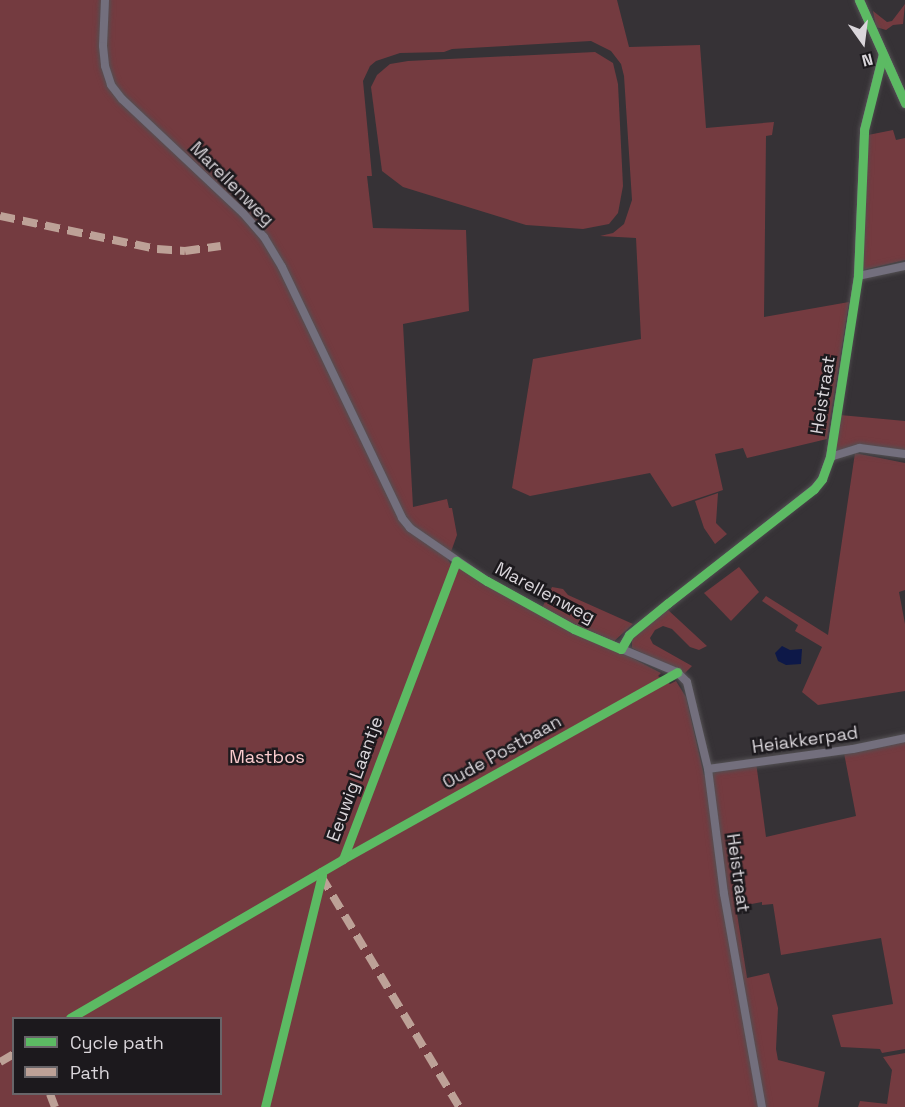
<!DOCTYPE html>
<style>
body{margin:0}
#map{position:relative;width:905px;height:1107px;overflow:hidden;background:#363236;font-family:"Space Grotesk",sans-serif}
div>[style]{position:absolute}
.green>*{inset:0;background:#743b40}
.water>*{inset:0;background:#0d1848}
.roads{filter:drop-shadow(0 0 2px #535053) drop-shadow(0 0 2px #535053)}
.minor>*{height:8px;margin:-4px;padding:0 4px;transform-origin:4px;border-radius:4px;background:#736f7d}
.tertiary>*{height:9px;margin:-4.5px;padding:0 4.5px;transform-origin:4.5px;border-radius:4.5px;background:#736f7d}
.quiet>*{height:8px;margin-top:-4px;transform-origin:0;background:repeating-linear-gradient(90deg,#bda197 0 15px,transparent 0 23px)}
.cycleway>*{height:9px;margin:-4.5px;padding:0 4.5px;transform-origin:4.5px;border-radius:4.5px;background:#5cba63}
span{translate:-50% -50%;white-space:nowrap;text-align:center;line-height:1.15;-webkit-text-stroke:5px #1c191d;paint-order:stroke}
.street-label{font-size:18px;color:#dad6db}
.park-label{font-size:18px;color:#faccce}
.legend{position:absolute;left:12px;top:1017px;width:210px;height:78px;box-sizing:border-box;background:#1c191d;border:2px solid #686569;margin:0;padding:8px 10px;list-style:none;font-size:18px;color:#dad6db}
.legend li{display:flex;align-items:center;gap:12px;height:30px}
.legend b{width:30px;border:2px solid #686569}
.north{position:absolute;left:833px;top:12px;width:60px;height:60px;-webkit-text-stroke:4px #1c191d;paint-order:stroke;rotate:166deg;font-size:16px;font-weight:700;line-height:24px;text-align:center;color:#dad6db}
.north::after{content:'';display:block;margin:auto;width:21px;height:27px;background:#dad6db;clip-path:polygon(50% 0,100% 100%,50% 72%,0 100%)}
</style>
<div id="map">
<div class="green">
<i style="clip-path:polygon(evenodd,0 0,617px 0,629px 47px,700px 45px,706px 128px,774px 122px,772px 135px,766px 136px,764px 317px,849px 302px,827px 439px,747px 458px,743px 448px,715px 454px,723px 490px,672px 507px,650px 473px,530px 496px,512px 488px,533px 359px,641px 339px,636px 238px,600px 236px,613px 233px,624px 224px,632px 200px,624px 76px,621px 64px,611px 51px,591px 41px,452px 49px,444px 52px,400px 53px,376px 61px,370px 66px,363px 81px,372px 176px,367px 176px,373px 228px,466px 230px,469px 311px,403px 324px,413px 507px,447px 499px,449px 508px,452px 508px,457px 535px,448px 560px,451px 564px,661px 673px,658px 676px,670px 684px,676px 681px,686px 697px,704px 775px,756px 762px,766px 837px,856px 816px,844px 753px,905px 740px,905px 1049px,882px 1053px,880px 1049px,841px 1047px,832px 1015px,893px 1004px,881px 938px,781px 955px,773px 904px,762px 905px,762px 902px,736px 907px,747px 978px,769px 973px,778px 1008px,776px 1049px,778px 1060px,825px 1072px,818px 1107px,0 1107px,0 0,14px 1018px,220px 1018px,220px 1094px,14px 1094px,14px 1018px)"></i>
<i style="clip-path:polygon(905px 4px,903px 24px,893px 25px,886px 30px,876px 27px,873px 11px,887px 22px,892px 21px)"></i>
<i style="clip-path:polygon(595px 52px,613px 63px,618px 84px,623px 186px,618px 213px,609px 224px,583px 229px,526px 225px,403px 187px,382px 171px,371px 87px,377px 75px,390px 64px,408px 61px)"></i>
<i style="clip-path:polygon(893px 130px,896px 140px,905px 138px,905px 260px,863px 270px,868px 135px)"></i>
<i style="clip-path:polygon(840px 415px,905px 421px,905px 450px,851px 446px,832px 454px)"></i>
<i style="clip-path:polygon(855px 453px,905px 463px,905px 590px,899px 592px,905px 624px,905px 691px,818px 705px,802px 692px,822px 647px,795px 631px,798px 625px,762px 601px,766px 596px,828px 635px)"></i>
<i style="clip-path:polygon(718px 493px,716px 523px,727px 534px,715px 544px,704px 528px,695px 501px)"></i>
<i style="clip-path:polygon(739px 567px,759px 592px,731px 621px,704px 593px)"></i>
<i style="clip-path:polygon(552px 587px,563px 589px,568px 595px,633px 624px,612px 643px,542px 608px)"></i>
<i style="clip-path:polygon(667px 609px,707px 646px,699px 650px,690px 647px,672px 629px,663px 626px,655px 630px,650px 638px,653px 644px,692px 666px,684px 674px,632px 648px,632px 639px)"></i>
<i style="clip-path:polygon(905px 1053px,905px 1107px,858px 1107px,860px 1101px,887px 1104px,892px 1070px,883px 1057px)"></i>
</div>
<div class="water">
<i style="clip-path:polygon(782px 646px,790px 650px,802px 649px,801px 664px,786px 665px,778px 661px,775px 653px)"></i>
</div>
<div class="roads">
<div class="minor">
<i style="left:105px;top:0;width:46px;rotate:92.5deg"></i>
<i style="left:103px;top:46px;width:20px;rotate:84deg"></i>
<i style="left:105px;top:66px;width:20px;rotate:72deg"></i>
<i style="left:111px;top:85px;width:18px;rotate:52deg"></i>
<i style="left:122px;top:99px;width:166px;rotate:43.3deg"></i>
<i style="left:243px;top:213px;width:32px;rotate:49deg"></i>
<i style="left:264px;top:237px;width:35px;rotate:59deg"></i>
<i style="left:282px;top:267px;width:278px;rotate:64.4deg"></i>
<i style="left:402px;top:518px;width:13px;rotate:51deg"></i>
<i style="left:410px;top:528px;width:93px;rotate:34.5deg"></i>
<i style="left:487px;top:581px;width:99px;rotate:28.9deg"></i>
<i style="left:574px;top:629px;width:112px;rotate:22.7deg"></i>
<i style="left:677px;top:672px;width:14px;rotate:45deg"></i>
<i style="left:687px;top:682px;width:89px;rotate:76.4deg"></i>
<i style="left:708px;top:769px;width:126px;rotate:82.7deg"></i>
<i style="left:724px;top:894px;width:216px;rotate:79.9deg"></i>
<i style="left:858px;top:276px;width:48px;rotate:-12deg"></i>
<i style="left:830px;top:457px;width:31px;rotate:-17deg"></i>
<i style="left:860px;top:448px;width:45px;rotate:7.6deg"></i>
<i style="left:621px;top:649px;width:16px;rotate:-60deg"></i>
<i style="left:629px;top:635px;width:236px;rotate:-38.3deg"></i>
<i style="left:814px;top:489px;width:13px;rotate:-51deg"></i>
<i style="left:822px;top:479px;width:23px;rotate:-70deg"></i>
<i style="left:830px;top:457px;width:183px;rotate:-81.2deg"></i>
<i style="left:858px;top:276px;width:146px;rotate:-87.6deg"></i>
<i style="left:864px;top:130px;width:78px;rotate:-76deg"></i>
<i style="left:708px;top:769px;width:146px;rotate:-7.9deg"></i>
<i style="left:853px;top:749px;width:53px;rotate:-11.9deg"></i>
</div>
<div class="tertiary">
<i style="left:859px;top:0;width:113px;rotate:65.9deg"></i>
</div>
</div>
<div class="quiet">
<i style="left:0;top:216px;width:160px;rotate:11.9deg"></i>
<i style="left:157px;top:249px;width:28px;rotate:4deg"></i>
<i style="left:185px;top:251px;width:36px;rotate:-8deg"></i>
<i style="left:321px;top:876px;width:269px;rotate:59.1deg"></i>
<i style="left:0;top:1062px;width:16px;rotate:-30deg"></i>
<i style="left:50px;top:1094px;width:14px;rotate:69deg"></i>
</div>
<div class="cycleway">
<i style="left:859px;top:0;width:113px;rotate:65.9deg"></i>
<i style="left:343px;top:859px;width:383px;rotate:-29.2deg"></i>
<i style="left:70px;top:1018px;width:316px;rotate:-30.2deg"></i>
<i style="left:343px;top:859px;width:319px;rotate:-69.2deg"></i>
<i style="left:456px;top:561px;width:37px;rotate:33deg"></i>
<i style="left:487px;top:581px;width:99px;rotate:28.9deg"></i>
<i style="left:574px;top:629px;width:51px;rotate:23.1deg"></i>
<i style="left:621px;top:649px;width:16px;rotate:-60deg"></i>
<i style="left:629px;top:635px;width:50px;rotate:-39.4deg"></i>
<i style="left:668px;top:603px;width:185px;rotate:-38deg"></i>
<i style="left:814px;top:489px;width:13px;rotate:-51deg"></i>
<i style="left:822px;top:479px;width:23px;rotate:-70deg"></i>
<i style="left:830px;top:457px;width:183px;rotate:-81.2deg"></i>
<i style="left:858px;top:276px;width:146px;rotate:-87.6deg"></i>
<i style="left:864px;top:130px;width:78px;rotate:-76deg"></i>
<i style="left:265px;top:1107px;width:239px;rotate:-76.2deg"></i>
<i style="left:322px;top:875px;width:3px;rotate:-108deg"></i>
</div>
<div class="street-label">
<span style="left:232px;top:184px;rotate:45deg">Marellenweg</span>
<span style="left:823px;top:395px;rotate:-81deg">Heistraat</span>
<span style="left:545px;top:593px;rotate:28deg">Marellenweg</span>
<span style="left:805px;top:740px;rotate:-8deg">Heiakkerpad</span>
<span style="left:502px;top:752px;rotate:-29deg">Oude Postbaan</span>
<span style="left:355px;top:779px;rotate:-70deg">Eeuwig Laantje</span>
<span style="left:738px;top:873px;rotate:82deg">Heistraat</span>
</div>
<div class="park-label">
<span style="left:267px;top:757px">Mastbos</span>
</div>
<ul class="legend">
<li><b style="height:8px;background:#5cba63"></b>Cycle path</li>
<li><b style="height:8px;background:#bda197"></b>Path</li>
</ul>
<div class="north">N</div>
</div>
